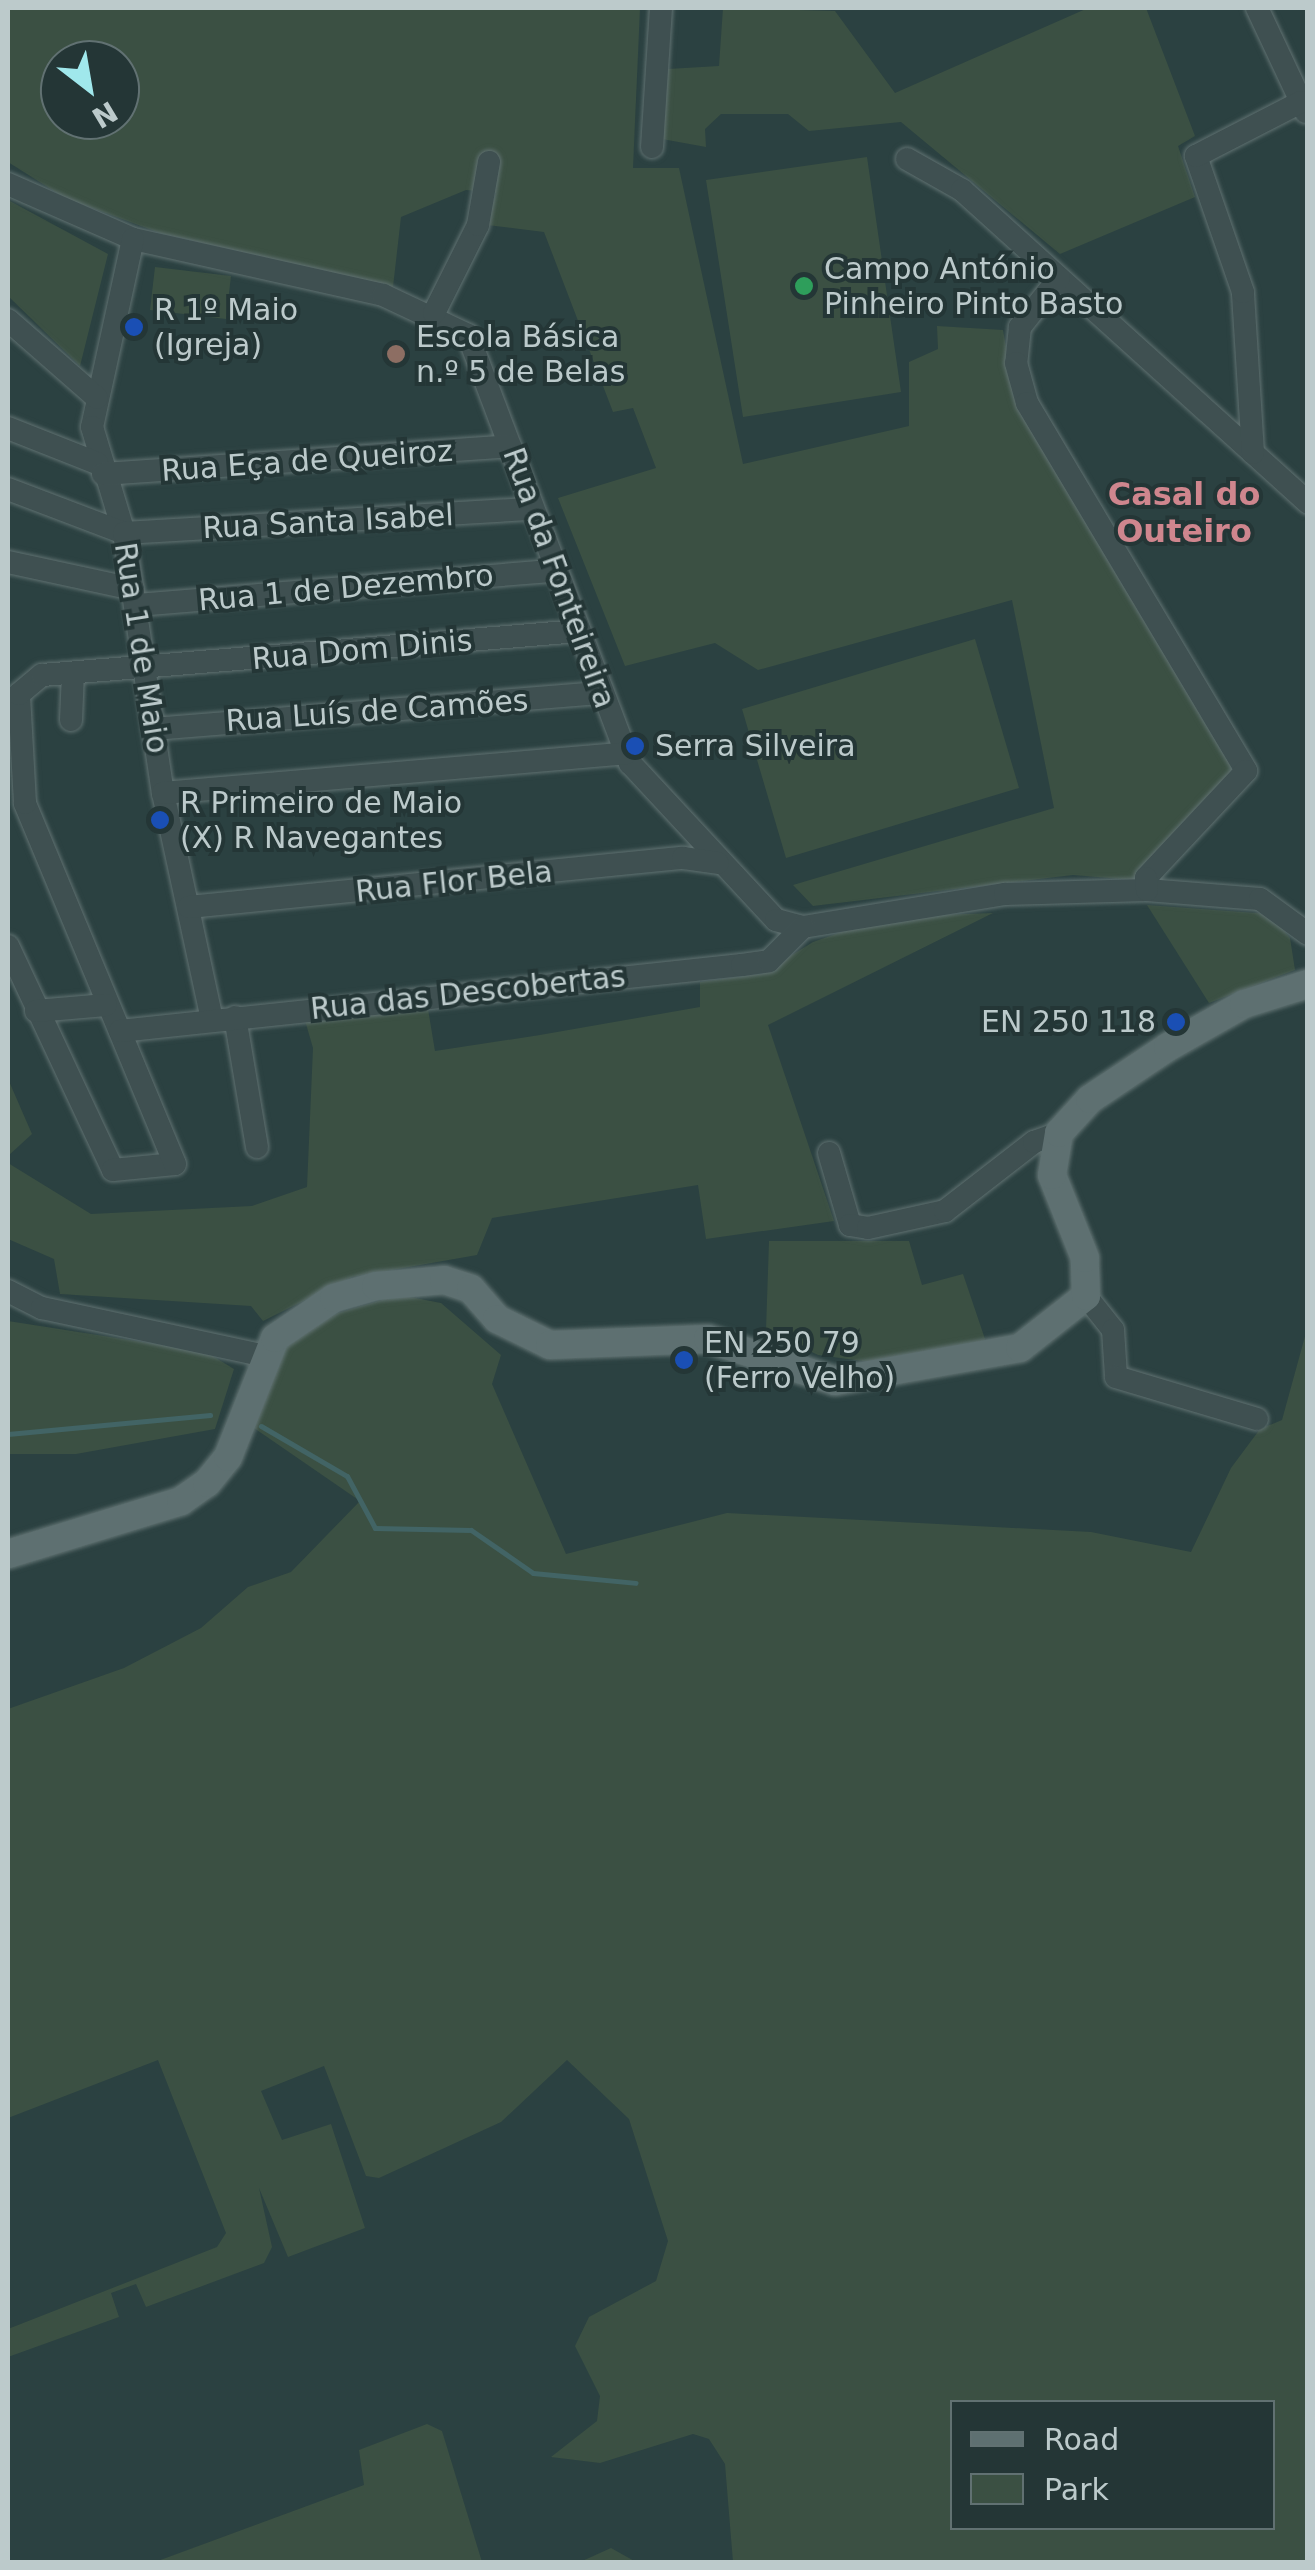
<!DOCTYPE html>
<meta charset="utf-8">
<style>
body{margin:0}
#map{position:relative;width:1315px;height:2570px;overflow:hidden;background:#2b4141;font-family:"DejaVu Sans",sans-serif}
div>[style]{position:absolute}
.green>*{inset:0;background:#3b5043}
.stream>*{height:5px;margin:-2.5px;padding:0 2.5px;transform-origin:2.5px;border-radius:2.5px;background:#426465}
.roads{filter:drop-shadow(0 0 2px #607171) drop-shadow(0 0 2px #607171)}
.minor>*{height:22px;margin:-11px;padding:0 11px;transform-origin:11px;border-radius:11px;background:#3f5051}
.major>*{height:28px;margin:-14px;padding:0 14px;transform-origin:14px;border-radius:14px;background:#5e7071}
.dots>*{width:28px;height:28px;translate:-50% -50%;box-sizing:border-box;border:5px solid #243636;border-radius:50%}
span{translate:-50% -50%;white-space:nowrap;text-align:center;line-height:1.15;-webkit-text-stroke:8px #243636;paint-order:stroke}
.poi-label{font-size:30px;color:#bccacb}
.left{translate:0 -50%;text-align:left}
.right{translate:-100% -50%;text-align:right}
.street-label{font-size:30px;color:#bccacb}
.neighbourhood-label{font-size:32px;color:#cf868e;font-weight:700}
.frame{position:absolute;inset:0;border:10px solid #bccacb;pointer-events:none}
.legend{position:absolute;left:950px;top:2400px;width:325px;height:130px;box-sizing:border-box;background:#243636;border:2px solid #617172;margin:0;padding:12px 18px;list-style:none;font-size:30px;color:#bccacb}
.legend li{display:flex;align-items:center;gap:20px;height:50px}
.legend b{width:50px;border:2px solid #617172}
.north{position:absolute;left:40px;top:40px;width:100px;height:100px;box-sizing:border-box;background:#243636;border:2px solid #617172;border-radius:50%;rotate:149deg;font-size:28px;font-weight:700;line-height:40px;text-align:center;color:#bccacb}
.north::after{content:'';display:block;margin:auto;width:35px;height:45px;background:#a0e8ec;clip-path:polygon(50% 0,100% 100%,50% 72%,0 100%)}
</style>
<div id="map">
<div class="green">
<i style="clip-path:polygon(evenodd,8px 8px,640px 8px,633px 168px,679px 168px,743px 464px,909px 426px,909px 362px,938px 349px,937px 326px,1003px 330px,1014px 393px,1232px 753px,1231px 781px,1133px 880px,1073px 875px,813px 906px,793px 885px,1054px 808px,1012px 600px,758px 670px,715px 643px,625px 666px,558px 498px,656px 468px,633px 408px,613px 412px,544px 232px,487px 225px,496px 193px,466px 190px,401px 217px,393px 287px,160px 233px,65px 198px,8px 162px,8px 8px,60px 60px,120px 60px,120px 120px,60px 120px,60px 60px)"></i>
<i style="clip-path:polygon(723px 8px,835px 11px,895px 93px,1088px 8px,1146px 8px,1195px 136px,1178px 146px,1195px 197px,1060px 254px,901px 122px,809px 131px,788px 114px,721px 114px,705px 129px,706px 147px,662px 139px,668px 69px,719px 66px)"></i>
<i style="clip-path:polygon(867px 157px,901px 392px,743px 417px,706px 180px)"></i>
<i style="clip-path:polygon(8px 200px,108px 254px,80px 366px,8px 296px)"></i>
<i style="clip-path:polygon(155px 267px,231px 276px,226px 319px,150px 310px)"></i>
<i style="clip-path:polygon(975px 639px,1019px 788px,786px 858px,742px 709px)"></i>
<i style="clip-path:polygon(1147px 905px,1270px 914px,1290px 938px,1295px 970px,1209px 1003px)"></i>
<i style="clip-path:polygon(993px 913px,768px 1025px,834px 1221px,706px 1239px,698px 1185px,492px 1218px,477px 1255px,352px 1277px,263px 1321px,251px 1306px,60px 1294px,54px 1259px,8px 1239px,8px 1163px,91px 1214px,252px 1206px,307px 1187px,313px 1048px,304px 1017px,428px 1009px,435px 1051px,540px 1035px,700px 1007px,700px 982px,761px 974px,813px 942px,884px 917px)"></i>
<i style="clip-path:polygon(8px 1079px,32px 1134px,8px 1156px)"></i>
<i style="clip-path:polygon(769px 1241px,909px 1241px,922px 1285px,963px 1274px,985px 1339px,977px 1349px,885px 1364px,818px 1355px,766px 1330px)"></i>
<i style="clip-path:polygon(evenodd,399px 1295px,441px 1303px,501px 1355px,492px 1384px,566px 1554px,727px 1513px,1091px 1532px,1191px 1552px,1231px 1468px,1260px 1429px,1282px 1420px,1307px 1329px,1307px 2562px,733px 2562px,725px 2464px,709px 2439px,693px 2434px,600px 2463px,551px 2457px,597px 2421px,600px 2396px,575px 2346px,589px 2317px,656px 2281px,668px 2241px,629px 2119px,567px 2060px,501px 2122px,379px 2178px,366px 2176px,324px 2066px,261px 2091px,282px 2140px,331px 2124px,365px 2228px,288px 2257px,259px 2188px,272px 2247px,264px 2263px,146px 2307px,136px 2284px,111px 2293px,119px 2317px,8px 2357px,8px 2329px,217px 2247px,226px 2233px,158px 2060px,8px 2118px,8px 1709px,124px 1668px,201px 1628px,248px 1587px,291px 1572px,360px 1501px,251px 1426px,289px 1342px,338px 1313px,399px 1295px,952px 2402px,1272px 2402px,1272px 2528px,952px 2528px,952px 2402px)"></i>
<i style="clip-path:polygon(8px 1321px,206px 1352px,234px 1369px,215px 1429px,76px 1454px,8px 1454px)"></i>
<i style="clip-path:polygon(427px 2424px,442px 2431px,482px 2562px,155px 2562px,364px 2485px,359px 2450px)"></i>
<i style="clip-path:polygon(611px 2548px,636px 2562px,580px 2562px)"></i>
</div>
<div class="stream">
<i style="left:261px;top:1426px;width:99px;rotate:30.2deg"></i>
<i style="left:347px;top:1476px;width:59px;rotate:61.7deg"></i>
<i style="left:375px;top:1528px;width:96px;rotate:1.2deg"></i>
<i style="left:471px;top:1530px;width:75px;rotate:34.7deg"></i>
<i style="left:533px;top:1573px;width:103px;rotate:5.5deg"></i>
<i style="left:8px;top:1434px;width:203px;rotate:-5.4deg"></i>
</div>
<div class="roads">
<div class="minor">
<i style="left:1257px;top:8px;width:115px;rotate:64.8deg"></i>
<i style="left:652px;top:147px;width:139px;rotate:-86.3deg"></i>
<i style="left:907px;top:159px;width:63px;rotate:29.4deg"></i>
<i style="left:962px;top:190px;width:467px;rotate:42.1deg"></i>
<i style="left:8px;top:184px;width:137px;rotate:23.7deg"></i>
<i style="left:133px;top:239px;width:256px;rotate:12.6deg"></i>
<i style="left:383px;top:295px;width:94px;rotate:25.2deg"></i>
<i style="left:468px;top:335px;width:458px;rotate:69.3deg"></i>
<i style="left:630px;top:763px;width:214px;rotate:47.1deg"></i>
<i style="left:776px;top:920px;width:28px;rotate:15deg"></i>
<i style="left:803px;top:927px;width:205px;rotate:-9.3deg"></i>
<i style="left:1005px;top:894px;width:142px;rotate:-1.6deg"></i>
<i style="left:1147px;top:890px;width:113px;rotate:4.6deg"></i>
<i style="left:1260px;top:899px;width:59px;rotate:36.1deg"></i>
<i style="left:133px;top:239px;width:192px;rotate:102.3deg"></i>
<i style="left:92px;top:427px;width:111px;rotate:73.2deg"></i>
<i style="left:124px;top:533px;width:263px;rotate:81.5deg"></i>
<i style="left:163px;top:793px;width:231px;rotate:77.8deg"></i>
<i style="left:1059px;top:278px;width:63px;rotate:128.5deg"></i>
<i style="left:1020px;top:327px;width:36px;rotate:96deg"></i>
<i style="left:1016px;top:363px;width:41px;rotate:74.6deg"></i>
<i style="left:1027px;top:403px;width:428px;rotate:59.2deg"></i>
<i style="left:1246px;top:771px;width:146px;rotate:133.1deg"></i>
<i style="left:1146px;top:878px;width:12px;rotate:85deg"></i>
<i style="left:434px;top:313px;width:98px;rotate:-63.4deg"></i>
<i style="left:478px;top:225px;width:64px;rotate:-80.1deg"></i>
<i style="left:8px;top:320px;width:118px;rotate:41.2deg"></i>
<i style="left:8px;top:428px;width:96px;rotate:21.5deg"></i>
<i style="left:1253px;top:453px;width:161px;rotate:-93.6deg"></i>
<i style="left:1243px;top:292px;width:144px;rotate:-109.1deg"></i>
<i style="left:1196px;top:156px;width:118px;rotate:-27.2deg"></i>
<i style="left:103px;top:474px;width:408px;rotate:-3.9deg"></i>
<i style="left:8px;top:489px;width:124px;rotate:20.8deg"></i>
<i style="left:124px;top:533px;width:409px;rotate:-3.4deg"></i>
<i style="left:8px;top:562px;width:128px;rotate:12.2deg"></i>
<i style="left:137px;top:605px;width:418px;rotate:-4.7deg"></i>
<i style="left:71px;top:720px;width:47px;rotate:-87.6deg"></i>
<i style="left:153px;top:729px;width:448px;rotate:-4.6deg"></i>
<i style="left:163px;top:793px;width:464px;rotate:-4.9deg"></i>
<i style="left:189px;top:907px;width:496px;rotate:-5.7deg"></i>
<i style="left:683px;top:858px;width:35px;rotate:8deg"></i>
<i style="left:8px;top:946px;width:247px;rotate:64.9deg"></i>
<i style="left:113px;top:1170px;width:62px;rotate:-5.5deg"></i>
<i style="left:175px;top:1164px;width:391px;rotate:-112.6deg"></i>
<i style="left:25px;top:803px;width:109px;rotate:-93.2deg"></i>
<i style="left:19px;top:694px;width:30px;rotate:-40deg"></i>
<i style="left:42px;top:675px;width:539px;rotate:-4.68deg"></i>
<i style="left:36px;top:1011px;width:70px;rotate:-4.9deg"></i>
<i style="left:235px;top:1017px;width:132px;rotate:80.4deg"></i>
<i style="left:120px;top:1031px;width:625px;rotate:-6.06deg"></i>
<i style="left:742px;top:965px;width:27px;rotate:-8deg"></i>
<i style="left:769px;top:961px;width:48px;rotate:-45deg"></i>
<i style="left:829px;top:1153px;width:75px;rotate:73.7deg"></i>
<i style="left:850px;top:1225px;width:18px;rotate:9deg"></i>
<i style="left:868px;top:1228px;width:79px;rotate:-12.4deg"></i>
<i style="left:945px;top:1211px;width:113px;rotate:-37.8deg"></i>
<i style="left:1034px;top:1142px;width:27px;rotate:-20deg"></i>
<i style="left:8px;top:1291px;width:38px;rotate:27deg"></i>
<i style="left:42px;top:1308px;width:225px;rotate:12.1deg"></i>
<i style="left:1086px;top:1296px;width:43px;rotate:51.5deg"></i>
<i style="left:1113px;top:1330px;width:47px;rotate:86.3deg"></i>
<i style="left:1116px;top:1377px;width:147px;rotate:16.6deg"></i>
</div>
<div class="major">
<i style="left:8px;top:1554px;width:181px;rotate:-17deg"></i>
<i style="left:181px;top:1501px;width:32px;rotate:-35deg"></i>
<i style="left:207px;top:1483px;width:33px;rotate:-51deg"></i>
<i style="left:228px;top:1457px;width:128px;rotate:-68.4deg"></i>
<i style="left:275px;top:1338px;width:71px;rotate:-34.1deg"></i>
<i style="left:334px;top:1298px;width:44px;rotate:-15.9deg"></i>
<i style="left:376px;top:1286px;width:68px;rotate:-5deg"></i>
<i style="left:444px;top:1280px;width:28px;rotate:18deg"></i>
<i style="left:471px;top:1289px;width:40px;rotate:49deg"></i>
<i style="left:497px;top:1319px;width:59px;rotate:26.1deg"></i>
<i style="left:550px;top:1345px;width:158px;rotate:-2.2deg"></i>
<i style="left:708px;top:1339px;width:134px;rotate:18.3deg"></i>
<i style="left:835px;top:1381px;width:188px;rotate:-10.1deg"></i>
<i style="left:1020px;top:1348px;width:84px;rotate:-38.2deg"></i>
<i style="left:1086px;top:1296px;width:38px;rotate:-92deg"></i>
<i style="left:1085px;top:1258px;width:89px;rotate:-111.7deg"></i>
<i style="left:1052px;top:1175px;width:43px;rotate:-80.5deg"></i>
<i style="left:1059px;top:1133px;width:46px;rotate:-47.6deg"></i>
<i style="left:1090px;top:1099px;width:94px;rotate:-33.7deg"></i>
<i style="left:1168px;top:1047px;width:87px;rotate:-29.5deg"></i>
<i style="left:1244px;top:1004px;width:67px;rotate:-17.4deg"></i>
</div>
</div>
<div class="dots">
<i style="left:804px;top:286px;background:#2e9e5b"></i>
<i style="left:134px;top:327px;background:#1a4fb4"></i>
<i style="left:396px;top:354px;background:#8d6e63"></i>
<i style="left:635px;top:746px;background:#1a4fb4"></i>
<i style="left:160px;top:820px;background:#1a4fb4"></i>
<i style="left:1176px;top:1022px;background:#1a4fb4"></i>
<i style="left:684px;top:1360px;background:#1a4fb4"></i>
</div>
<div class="poi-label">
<span class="left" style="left:824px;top:286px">Campo António<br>Pinheiro Pinto Basto</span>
<span class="left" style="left:154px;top:327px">R 1º Maio<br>(Igreja)</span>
<span class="left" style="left:416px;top:354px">Escola Básica<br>n.º 5 de Belas</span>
<span class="left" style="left:655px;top:746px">Serra Silveira</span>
<span class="left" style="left:180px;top:820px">R Primeiro de Maio<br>(X) R Navegantes</span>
<span class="right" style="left:1156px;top:1022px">EN 250 118</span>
<span class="left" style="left:704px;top:1360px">EN 250 79<br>(Ferro Velho)</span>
</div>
<div class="street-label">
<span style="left:307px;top:461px;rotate:-4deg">Rua Eça de Queiroz</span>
<span style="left:328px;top:522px;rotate:-3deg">Rua Santa Isabel</span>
<span style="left:559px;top:578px;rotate:70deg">Rua da Fonteireira</span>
<span style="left:346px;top:588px;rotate:-5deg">Rua 1 de Dezembro</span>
<span style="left:141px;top:648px;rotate:81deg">Rua 1 de Maio</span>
<span style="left:362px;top:650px;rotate:-5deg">Rua Dom Dinis</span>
<span style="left:377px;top:711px;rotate:-4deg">Rua Luís de Camões</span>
<span style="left:454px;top:882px;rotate:-6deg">Rua Flor Bela</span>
<span style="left:468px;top:993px;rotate:-6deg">Rua das Descobertas</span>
</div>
<div class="neighbourhood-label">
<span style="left:1184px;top:513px">Casal do<br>Outeiro</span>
</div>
<div class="frame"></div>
<ul class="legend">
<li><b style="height:12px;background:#5e7071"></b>Road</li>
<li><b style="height:28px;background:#3b5043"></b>Park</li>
</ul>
<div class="north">N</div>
</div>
